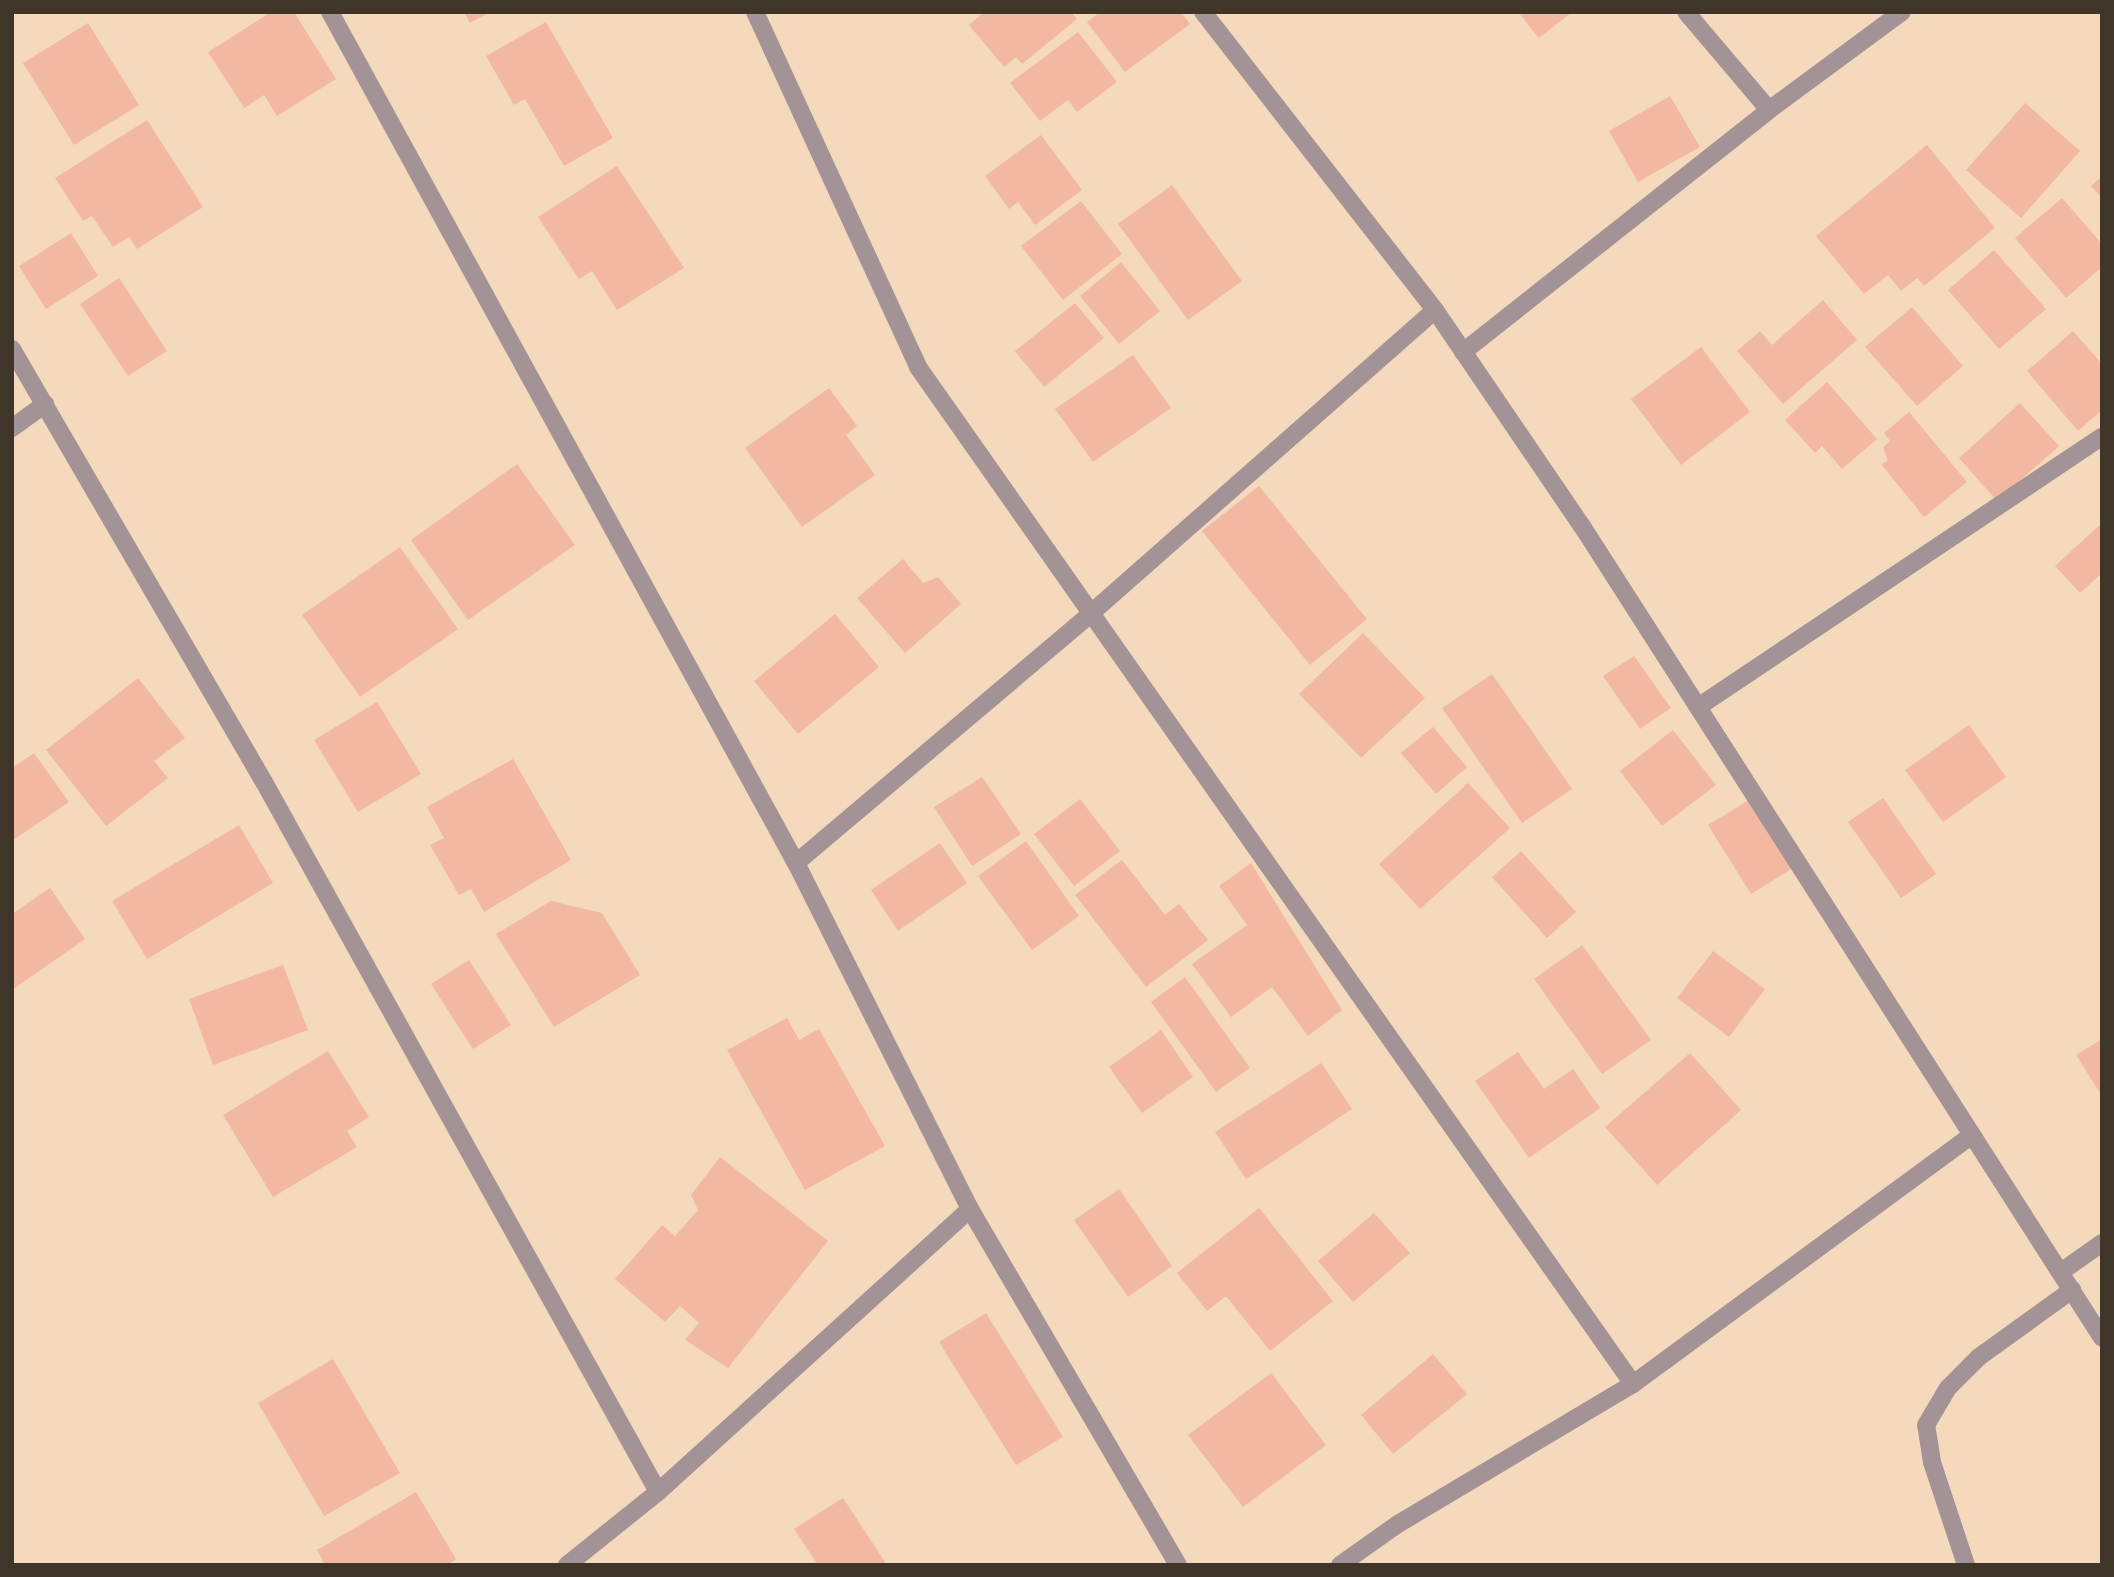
<!DOCTYPE html>
<style>
body{margin:0}
#map{position:relative;width:2114px;height:1577px;overflow:hidden;background:#f4d9bc;font-family:"Source Sans 3",sans-serif}
div>[style]{position:absolute}
.building>*{inset:0;background:#f3b8a1}
.lane>*{height:18px;margin:-9px;padding:0 9px;transform-origin:9px;border-radius:9px;background:#a49396}
.street>*{height:18px;margin:-9px;padding:0 9px;transform-origin:9px;border-radius:9px;background:#a49396}
span{translate:-50% -50%;white-space:nowrap;text-align:center;line-height:1.15;-webkit-text-stroke:5px #fde8d0;paint-order:stroke}
.frame{position:absolute;inset:0;border:14px solid #3f3529;pointer-events:none}
</style>
<div id="map">
<div class="building">
<i style="clip-path:polygon(271px 12px,294px 12px,336px 79px,277px 116px,264px 95px,244px 108px,208px 52px)"></i>
<i style="clip-path:polygon(464px 12px,490px 12px,470px 23px)"></i>
<i style="clip-path:polygon(984px 12px,1071px 12px,1077px 19px,1022px 64px,1016px 57px,1004px 67px,969px 25px)"></i>
<i style="clip-path:polygon(1100px 12px,1181px 12px,1190px 24px,1125px 72px,1087px 22px)"></i>
<i style="clip-path:polygon(1518px 12px,1572px 12px,1539px 38px)"></i>
<i style="clip-path:polygon(546px 22px,613px 138px,564px 166px,525px 99px,514px 105px,486px 56px)"></i>
<i style="clip-path:polygon(88px 23px,139px 105px,74px 145px,23px 63px)"></i>
<i style="clip-path:polygon(1078px 32px,1117px 82px,1077px 112px,1068px 100px,1040px 121px,1010px 83px)"></i>
<i style="clip-path:polygon(1670px 96px,1700px 147px,1638px 182px,1609px 131px)"></i>
<i style="clip-path:polygon(2025px 103px,2080px 151px,2021px 218px,1966px 170px)"></i>
<i style="clip-path:polygon(147px 120px,203px 207px,137px 249px,129px 237px,113px 247px,92px 216px,83px 221px,55px 178px)"></i>
<i style="clip-path:polygon(1041px 135px,1082px 190px,1035px 225px,1018px 202px,1009px 209px,985px 176px)"></i>
<i style="clip-path:polygon(1927px 145px,1995px 228px,1924px 286px,1917px 278px,1901px 291px,1888px 275px,1864px 294px,1816px 236px)"></i>
<i style="clip-path:polygon(617px 166px,684px 268px,617px 310px,592px 271px,579px 279px,538px 217px)"></i>
<i style="clip-path:polygon(2102px 176px,2102px 198px,2091px 186px)"></i>
<i style="clip-path:polygon(1172px 185px,1242px 281px,1188px 320px,1118px 224px)"></i>
<i style="clip-path:polygon(2062px 198px,2102px 244px,2102px 267px,2066px 298px,2015px 238px)"></i>
<i style="clip-path:polygon(1081px 201px,1122px 254px,1063px 300px,1021px 246px)"></i>
<i style="clip-path:polygon(71px 233px,98px 276px,46px 309px,19px 266px)"></i>
<i style="clip-path:polygon(1994px 250px,2046px 309px,1999px 349px,1948px 290px)"></i>
<i style="clip-path:polygon(1121px 262px,1160px 311px,1119px 344px,1080px 296px)"></i>
<i style="clip-path:polygon(119px 278px,167px 351px,128px 376px,80px 304px)"></i>
<i style="clip-path:polygon(1823px 300px,1857px 340px,1783px 404px,1737px 351px,1760px 331px,1772px 345px)"></i>
<i style="clip-path:polygon(1075px 303px,1104px 338px,1044px 387px,1015px 351px)"></i>
<i style="clip-path:polygon(1912px 307px,1963px 366px,1917px 406px,1865px 347px)"></i>
<i style="clip-path:polygon(2073px 331px,2102px 364px,2102px 410px,2078px 431px,2027px 371px)"></i>
<i style="clip-path:polygon(1701px 347px,1750px 412px,1681px 465px,1631px 399px)"></i>
<i style="clip-path:polygon(1133px 355px,1171px 408px,1093px 462px,1055px 409px)"></i>
<i style="clip-path:polygon(1827px 382px,1877px 439px,1842px 469px,1822px 446px,1815px 453px,1785px 420px)"></i>
<i style="clip-path:polygon(829px 388px,857px 426px,846px 435px,875px 475px,802px 527px,745px 448px)"></i>
<i style="clip-path:polygon(2020px 403px,2059px 446px,1997px 501px,1959px 458px)"></i>
<i style="clip-path:polygon(1909px 412px,1967px 482px,1924px 517px,1881px 464px,1888px 461px,1883px 447px,1890px 441px,1884px 433px)"></i>
<i style="clip-path:polygon(517px 464px,575px 545px,468px 620px,411px 540px)"></i>
<i style="clip-path:polygon(1259px 486px,1367px 619px,1310px 665px,1202px 531px)"></i>
<i style="clip-path:polygon(2102px 523px,2102px 573px,2080px 593px,2055px 566px)"></i>
<i style="clip-path:polygon(400px 547px,458px 629px,360px 697px,302px 615px)"></i>
<i style="clip-path:polygon(903px 559px,923px 583px,938px 577px,961px 604px,905px 653px,857px 598px)"></i>
<i style="clip-path:polygon(835px 614px,879px 667px,798px 734px,754px 681px)"></i>
<i style="clip-path:polygon(1363px 633px,1425px 698px,1361px 758px,1299px 694px)"></i>
<i style="clip-path:polygon(1634px 656px,1671px 708px,1640px 729px,1603px 676px)"></i>
<i style="clip-path:polygon(1492px 674px,1572px 789px,1522px 823px,1442px 708px)"></i>
<i style="clip-path:polygon(138px 678px,185px 738px,154px 761px,168px 778px,106px 826px,46px 750px)"></i>
<i style="clip-path:polygon(377px 702px,421px 774px,358px 812px,314px 740px)"></i>
<i style="clip-path:polygon(1969px 725px,2006px 777px,1943px 822px,1905px 770px)"></i>
<i style="clip-path:polygon(1433px 727px,1467px 767px,1436px 794px,1401px 753px)"></i>
<i style="clip-path:polygon(1673px 730px,1716px 785px,1662px 826px,1620px 771px)"></i>
<i style="clip-path:polygon(34px 753px,69px 802px,12px 841px,12px 768px)"></i>
<i style="clip-path:polygon(513px 759px,571px 860px,484px 912px,471px 889px,459px 895px,430px 845px,444px 838px,427px 807px)"></i>
<i style="clip-path:polygon(982px 777px,1021px 834px,972px 866px,934px 807px)"></i>
<i style="clip-path:polygon(1468px 783px,1510px 828px,1420px 909px,1379px 864px)"></i>
<i style="clip-path:polygon(1754px 797px,1796px 866px,1751px 894px,1708px 825px)"></i>
<i style="clip-path:polygon(1883px 798px,1936px 874px,1901px 898px,1848px 822px)"></i>
<i style="clip-path:polygon(1080px 799px,1120px 851px,1074px 886px,1034px 834px)"></i>
<i style="clip-path:polygon(239px 825px,273px 883px,147px 959px,112px 901px)"></i>
<i style="clip-path:polygon(1026px 841px,1079px 916px,1032px 950px,978px 876px)"></i>
<i style="clip-path:polygon(940px 843px,967px 883px,898px 931px,871px 890px)"></i>
<i style="clip-path:polygon(1521px 851px,1576px 912px,1547px 938px,1492px 877px)"></i>
<i style="clip-path:polygon(1122px 860px,1165px 915px,1179px 904px,1208px 940px,1146px 987px,1075px 895px)"></i>
<i style="clip-path:polygon(1251px 863px,1342px 1010px,1308px 1036px,1272px 987px,1231px 1017px,1192px 964px,1247px 925px,1219px 886px)"></i>
<i style="clip-path:polygon(50px 888px,85px 939px,12px 990px,12px 914px)"></i>
<i style="clip-path:polygon(551px 901px,602px 913px,640px 975px,554px 1027px,496px 934px)"></i>
<i style="clip-path:polygon(1582px 945px,1651px 1040px,1602px 1074px,1534px 979px)"></i>
<i style="clip-path:polygon(1713px 951px,1765px 989px,1729px 1037px,1677px 998px)"></i>
<i style="clip-path:polygon(469px 960px,511px 1025px,473px 1049px,431px 984px)"></i>
<i style="clip-path:polygon(283px 965px,308px 1030px,213px 1065px,189px 999px)"></i>
<i style="clip-path:polygon(1185px 977px,1250px 1068px,1216px 1092px,1151px 1002px)"></i>
<i style="clip-path:polygon(787px 1018px,799px 1040px,819px 1029px,885px 1146px,805px 1190px,727px 1050px)"></i>
<i style="clip-path:polygon(1161px 1030px,1193px 1077px,1142px 1113px,1109px 1067px)"></i>
<i style="clip-path:polygon(2102px 1039px,2102px 1096px,2076px 1055px)"></i>
<i style="clip-path:polygon(328px 1051px,369px 1117px,347px 1131px,357px 1147px,273px 1197px,223px 1115px)"></i>
<i style="clip-path:polygon(1518px 1052px,1544px 1089px,1573px 1069px,1600px 1108px,1529px 1158px,1475px 1081px)"></i>
<i style="clip-path:polygon(1690px 1053px,1741px 1110px,1657px 1185px,1605px 1127px)"></i>
<i style="clip-path:polygon(1321px 1063px,1352px 1109px,1246px 1179px,1215px 1132px)"></i>
<i style="clip-path:polygon(720px 1157px,828px 1241px,728px 1368px,685px 1340px,699px 1323px,680px 1306px,665px 1322px,615px 1279px,662px 1225px,675px 1236px,698px 1210px,691px 1195px)"></i>
<i style="clip-path:polygon(1119px 1189px,1172px 1266px,1128px 1297px,1074px 1220px)"></i>
<i style="clip-path:polygon(1259px 1208px,1333px 1301px,1270px 1351px,1226px 1296px,1207px 1311px,1177px 1273px)"></i>
<i style="clip-path:polygon(1374px 1213px,1410px 1253px,1353px 1302px,1318px 1261px)"></i>
<i style="clip-path:polygon(986px 1313px,1063px 1437px,1016px 1465px,939px 1342px)"></i>
<i style="clip-path:polygon(1433px 1354px,1467px 1394px,1393px 1454px,1361px 1415px)"></i>
<i style="clip-path:polygon(333px 1359px,400px 1473px,324px 1516px,258px 1403px)"></i>
<i style="clip-path:polygon(1271px 1373px,1326px 1445px,1243px 1507px,1188px 1435px)"></i>
<i style="clip-path:polygon(416px 1492px,456px 1559px,447px 1565px,325px 1565px,317px 1550px)"></i>
<i style="clip-path:polygon(843px 1498px,887px 1565px,818px 1565px,794px 1529px)"></i>
</div>
<div class="lane">
<i style="left:1966px;top:1565px;width:108px;rotate:-108.3deg"></i>
<i style="left:1932px;top:1462px;width:37px;rotate:-99deg"></i>
<i style="left:1926px;top:1425px;width:43px;rotate:-59.3deg"></i>
<i style="left:1948px;top:1388px;width:44px;rotate:-45deg"></i>
<i style="left:1979px;top:1357px;width:115px;rotate:-35.8deg"></i>
</div>
<div class="street">
<i style="left:330px;top:12px;width:970px;rotate:61.3deg"></i>
<i style="left:796px;top:863px;width:384px;rotate:-40.2deg"></i>
<i style="left:1089px;top:615px;width:461px;rotate:-41.4deg"></i>
<i style="left:755px;top:12px;width:391px;rotate:65.3deg"></i>
<i style="left:918px;top:367px;width:1243px;rotate:54.89deg"></i>
<i style="left:1203px;top:12px;width:378px;rotate:52.1deg"></i>
<i style="left:1435px;top:310px;width:261px;rotate:55.8deg"></i>
<i style="left:1582px;top:526px;width:964px;rotate:57.36deg"></i>
<i style="left:1686px;top:12px;width:128px;rotate:49.7deg"></i>
<i style="left:12px;top:349px;width:501px;rotate:59.8deg"></i>
<i style="left:264px;top:782px;width:812px;rotate:60.97deg"></i>
<i style="left:1463px;top:352px;width:390px;rotate:-38.3deg"></i>
<i style="left:1769px;top:110px;width:165px;rotate:-36.4deg"></i>
<i style="left:12px;top:428px;width:41px;rotate:-36deg"></i>
<i style="left:1701px;top:705px;width:482px;rotate:-33.8deg"></i>
<i style="left:796px;top:863px;width:387px;rotate:63.3deg"></i>
<i style="left:970px;top:1209px;width:412px;rotate:59.7deg"></i>
<i style="left:2062px;top:1271px;width:49px;rotate:-35deg"></i>
<i style="left:567px;top:1565px;width:117px;rotate:-38.7deg"></i>
<i style="left:658px;top:1492px;width:421px;rotate:-42.2deg"></i>
<i style="left:1340px;top:1565px;width:71px;rotate:-35.3deg"></i>
<i style="left:1398px;top:1524px;width:274px;rotate:-30.8deg"></i>
<i style="left:1633px;top:1384px;width:419px;rotate:-36.3deg"></i>
</div>
<div class="frame"></div>
</div>
